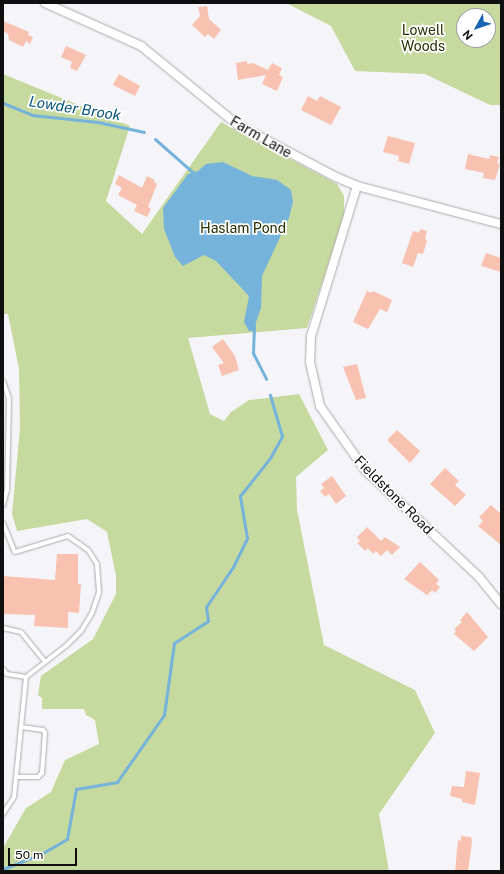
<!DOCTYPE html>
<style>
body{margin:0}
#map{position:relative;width:504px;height:874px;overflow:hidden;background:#f5f4f9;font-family:"Public Sans",sans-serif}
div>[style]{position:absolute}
.green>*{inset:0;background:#c6da9f}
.water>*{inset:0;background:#76b3db}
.stream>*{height:3px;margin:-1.5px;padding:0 1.5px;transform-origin:1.5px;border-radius:1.5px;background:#76b3db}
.building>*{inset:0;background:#f9c1af}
.roads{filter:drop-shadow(0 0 1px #aaaaae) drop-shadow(0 0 1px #aaaaae)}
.service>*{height:4px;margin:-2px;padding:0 2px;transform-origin:2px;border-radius:2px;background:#fff}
.minor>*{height:8px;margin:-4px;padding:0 4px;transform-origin:4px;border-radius:4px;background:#fff}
span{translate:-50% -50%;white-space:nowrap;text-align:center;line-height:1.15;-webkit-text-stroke:3.5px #fff;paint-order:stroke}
.park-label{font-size:14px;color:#253001}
.street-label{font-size:14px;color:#0f0f10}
.water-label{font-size:15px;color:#07557d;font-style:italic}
.frame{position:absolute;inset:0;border:4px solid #0f0f10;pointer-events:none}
.north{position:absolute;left:456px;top:8px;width:40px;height:40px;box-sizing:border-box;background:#fff;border:1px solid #9f9f9f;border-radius:50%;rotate:230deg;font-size:11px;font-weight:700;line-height:16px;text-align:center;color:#0f0f10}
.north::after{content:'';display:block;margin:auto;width:14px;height:18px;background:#1863b3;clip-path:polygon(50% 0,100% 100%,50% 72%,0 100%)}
.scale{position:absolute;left:8px;top:848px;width:69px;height:18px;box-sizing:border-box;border:2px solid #0f0f10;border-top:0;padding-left:5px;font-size:12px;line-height:14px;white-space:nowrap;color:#0f0f10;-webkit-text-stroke:3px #fff;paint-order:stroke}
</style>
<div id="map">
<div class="green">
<i style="clip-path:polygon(evenodd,286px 3px,501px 3px,501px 105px,490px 105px,425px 74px,355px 71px,331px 26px,286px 3px,464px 16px,488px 16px,488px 40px,464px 40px,464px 16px)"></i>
<i style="clip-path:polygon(3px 74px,130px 126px,106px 201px,142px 234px,221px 122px,337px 184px,344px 196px,344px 217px,307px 328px,188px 338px,210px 414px,224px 421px,231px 412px,249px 400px,299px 394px,328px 450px,296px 477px,297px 510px,324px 645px,415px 690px,435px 733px,379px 814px,389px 871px,3px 871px,3px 848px,26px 808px,51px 792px,65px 760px,99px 744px,95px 720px,86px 715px,84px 709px,42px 709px,42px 698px,38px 695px,41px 676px,93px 639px,116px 594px,116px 576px,107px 532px,87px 519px,17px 531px,12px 514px,20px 428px,19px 369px,8px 314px,3px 314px)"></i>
</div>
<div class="water">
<i style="clip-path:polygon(223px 162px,252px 176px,277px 180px,291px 190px,293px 202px,289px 218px,262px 276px,261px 308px,253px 331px,249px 331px,244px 322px,249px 296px,216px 261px,204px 255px,183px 266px,175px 257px,164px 229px,163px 208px,188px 174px,198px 171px,206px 164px)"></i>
</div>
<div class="stream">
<i style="left:3px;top:103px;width:31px;rotate:22deg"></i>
<i style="left:32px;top:115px;width:66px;rotate:6.1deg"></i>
<i style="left:98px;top:122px;width:47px;rotate:12.3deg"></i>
<i style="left:155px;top:139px;width:55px;rotate:41.3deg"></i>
<i style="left:254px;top:325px;width:28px;rotate:92deg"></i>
<i style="left:253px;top:353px;width:29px;rotate:63deg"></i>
<i style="left:3px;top:869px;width:41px;rotate:-21.5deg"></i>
<i style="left:41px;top:854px;width:30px;rotate:-30deg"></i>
<i style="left:67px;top:839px;width:51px;rotate:-79.8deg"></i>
<i style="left:76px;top:789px;width:42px;rotate:-9.7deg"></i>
<i style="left:117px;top:782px;width:82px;rotate:-55deg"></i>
<i style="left:164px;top:715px;width:73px;rotate:-82.1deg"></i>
<i style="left:174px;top:643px;width:40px;rotate:-32.9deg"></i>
<i style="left:208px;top:621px;width:14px;rotate:-98deg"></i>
<i style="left:206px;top:607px;width:48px;rotate:-56deg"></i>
<i style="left:233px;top:567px;width:32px;rotate:-64deg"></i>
<i style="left:247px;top:538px;width:43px;rotate:-99.5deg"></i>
<i style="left:240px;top:496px;width:48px;rotate:-51.7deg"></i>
<i style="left:270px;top:458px;width:25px;rotate:-61deg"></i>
<i style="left:282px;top:436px;width:43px;rotate:-106.3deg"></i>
</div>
<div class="building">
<i style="clip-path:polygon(207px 6px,209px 19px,221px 30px,214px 39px,208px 34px,205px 37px,192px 25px,200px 16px,198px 7px)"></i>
<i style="clip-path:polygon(3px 21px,29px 32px,28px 35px,33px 37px,30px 44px,26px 41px,23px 47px,9px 40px,8px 34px,3px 31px)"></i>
<i style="clip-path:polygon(66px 46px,86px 55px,77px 71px,70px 68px,72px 62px,61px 57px)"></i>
<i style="clip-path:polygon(247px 61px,247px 64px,253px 63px,268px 70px,272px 63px,282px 68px,279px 75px,283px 77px,277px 91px,262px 84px,266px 75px,238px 80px,236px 63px)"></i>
<i style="clip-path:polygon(119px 74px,140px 86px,135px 96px,113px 85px)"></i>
<i style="clip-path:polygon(308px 96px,317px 101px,320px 96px,341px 107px,331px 125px,301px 110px)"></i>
<i style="clip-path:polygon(388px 136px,415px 143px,409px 164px,398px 161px,399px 156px,383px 152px)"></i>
<i style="clip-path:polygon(468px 154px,489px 159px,490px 155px,499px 157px,497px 163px,500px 164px,495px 180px,483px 178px,484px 173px,465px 169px)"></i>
<i style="clip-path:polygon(119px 175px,142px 188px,147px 176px,155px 180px,154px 182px,157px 184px,148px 207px,151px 209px,147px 217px,134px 211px,137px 205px,118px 195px,122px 188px,115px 184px)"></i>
<i style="clip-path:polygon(420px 229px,427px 231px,425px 239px,427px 240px,423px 254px,418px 253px,413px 267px,402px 263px,413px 231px,419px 233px)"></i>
<i style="clip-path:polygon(486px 253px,501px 258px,501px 272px,481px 266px)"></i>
<i style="clip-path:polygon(367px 291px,371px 293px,373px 291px,392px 300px,387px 312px,380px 309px,368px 329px,353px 322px)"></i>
<i style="clip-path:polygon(223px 339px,235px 356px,239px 370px,222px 376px,218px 365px,224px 363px,212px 347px)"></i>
<i style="clip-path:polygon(357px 364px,366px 398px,356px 400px,343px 367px)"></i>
<i style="clip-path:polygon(397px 430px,420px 451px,410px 463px,387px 440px)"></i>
<i style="clip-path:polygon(445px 468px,459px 481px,455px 485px,466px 495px,455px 506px,430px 484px)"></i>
<i style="clip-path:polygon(332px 476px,346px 496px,336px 504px,329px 494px,325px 497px,320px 491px,324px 488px,321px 484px)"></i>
<i style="clip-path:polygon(491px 505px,501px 514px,501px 545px,478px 526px,483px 521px,479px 517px)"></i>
<i style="clip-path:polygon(367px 527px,381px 541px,385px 537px,400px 547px,392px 555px,387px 550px,381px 556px,376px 551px,373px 554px,368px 548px,365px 551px,357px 543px,360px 541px,357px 537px)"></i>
<i style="clip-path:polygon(57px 554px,78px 554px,78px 584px,81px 584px,79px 613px,68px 612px,68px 628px,34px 626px,35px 615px,3px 614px,3px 576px,55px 580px)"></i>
<i style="clip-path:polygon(420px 562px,439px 580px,436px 584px,440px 587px,435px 593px,432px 590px,427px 595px,404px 579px)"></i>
<i style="clip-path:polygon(467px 612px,488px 637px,474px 651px,454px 634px,456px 631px,454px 629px,462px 622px,460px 620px)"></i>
<i style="clip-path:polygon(466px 771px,480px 773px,475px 805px,462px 802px,462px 799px,450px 796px,452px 786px,464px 787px)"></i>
<i style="clip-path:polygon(461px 836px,471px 837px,472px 842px,468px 871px,455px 871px,458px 840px,461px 841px)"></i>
</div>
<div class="roads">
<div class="service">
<i style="left:3px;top:381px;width:18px;rotate:71deg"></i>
<i style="left:9px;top:398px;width:92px;rotate:91.2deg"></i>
<i style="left:7px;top:490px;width:16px;rotate:105deg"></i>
<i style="left:3px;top:523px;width:31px;rotate:68deg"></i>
<i style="left:15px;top:552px;width:55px;rotate:-16.8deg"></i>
<i style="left:68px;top:536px;width:24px;rotate:35deg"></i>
<i style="left:88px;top:550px;width:17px;rotate:57deg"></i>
<i style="left:97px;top:564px;width:28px;rotate:86deg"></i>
<i style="left:99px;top:592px;width:22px;rotate:108deg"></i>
<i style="left:92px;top:613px;width:21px;rotate:121deg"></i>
<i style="left:81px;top:631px;width:20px;rotate:135deg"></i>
<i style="left:67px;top:645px;width:52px;rotate:142deg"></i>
<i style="left:26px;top:677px;width:121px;rotate:95.7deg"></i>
<i style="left:14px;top:797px;width:20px;rotate:123deg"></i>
<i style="left:3px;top:628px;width:18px;rotate:13deg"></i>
<i style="left:21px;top:632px;width:38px;rotate:51deg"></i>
<i style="left:3px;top:669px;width:6px;rotate:51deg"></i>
<i style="left:7px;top:674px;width:19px;rotate:9deg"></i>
<i style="left:16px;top:777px;width:22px"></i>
<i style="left:38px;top:777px;width:6px;rotate:-45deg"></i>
<i style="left:42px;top:773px;width:40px;rotate:-85.7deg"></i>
<i style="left:45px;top:733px;width:4px;rotate:-124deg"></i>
<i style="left:43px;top:730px;width:22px;rotate:-172deg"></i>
</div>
<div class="minor">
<i style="left:45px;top:3px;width:105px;rotate:24.1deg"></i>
<i style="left:141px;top:46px;width:125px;rotate:39.2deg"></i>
<i style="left:238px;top:125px;width:111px;rotate:28deg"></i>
<i style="left:336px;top:177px;width:23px;rotate:23deg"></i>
<i style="left:357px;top:186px;width:149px;rotate:14.8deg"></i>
<i style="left:357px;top:186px;width:157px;rotate:107deg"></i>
<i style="left:311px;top:336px;width:26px;rotate:92deg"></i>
<i style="left:310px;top:362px;width:45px;rotate:77.2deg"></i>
<i style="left:320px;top:406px;width:78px;rotate:54.9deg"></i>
<i style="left:365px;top:470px;width:156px;rotate:43.2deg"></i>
<i style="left:479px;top:577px;width:35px;rotate:51deg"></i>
</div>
</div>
<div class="park-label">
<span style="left:423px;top:38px">Lowell<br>Woods</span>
<span style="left:243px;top:228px">Haslam Pond</span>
</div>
<div class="street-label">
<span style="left:261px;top:137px;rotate:30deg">Farm Lane</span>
<span style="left:394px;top:495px;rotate:45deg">Fieldstone Road</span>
</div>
<div class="water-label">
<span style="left:75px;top:108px;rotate:9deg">Lowder Brook</span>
</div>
<div class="frame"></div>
<div class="north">N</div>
<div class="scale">50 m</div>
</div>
